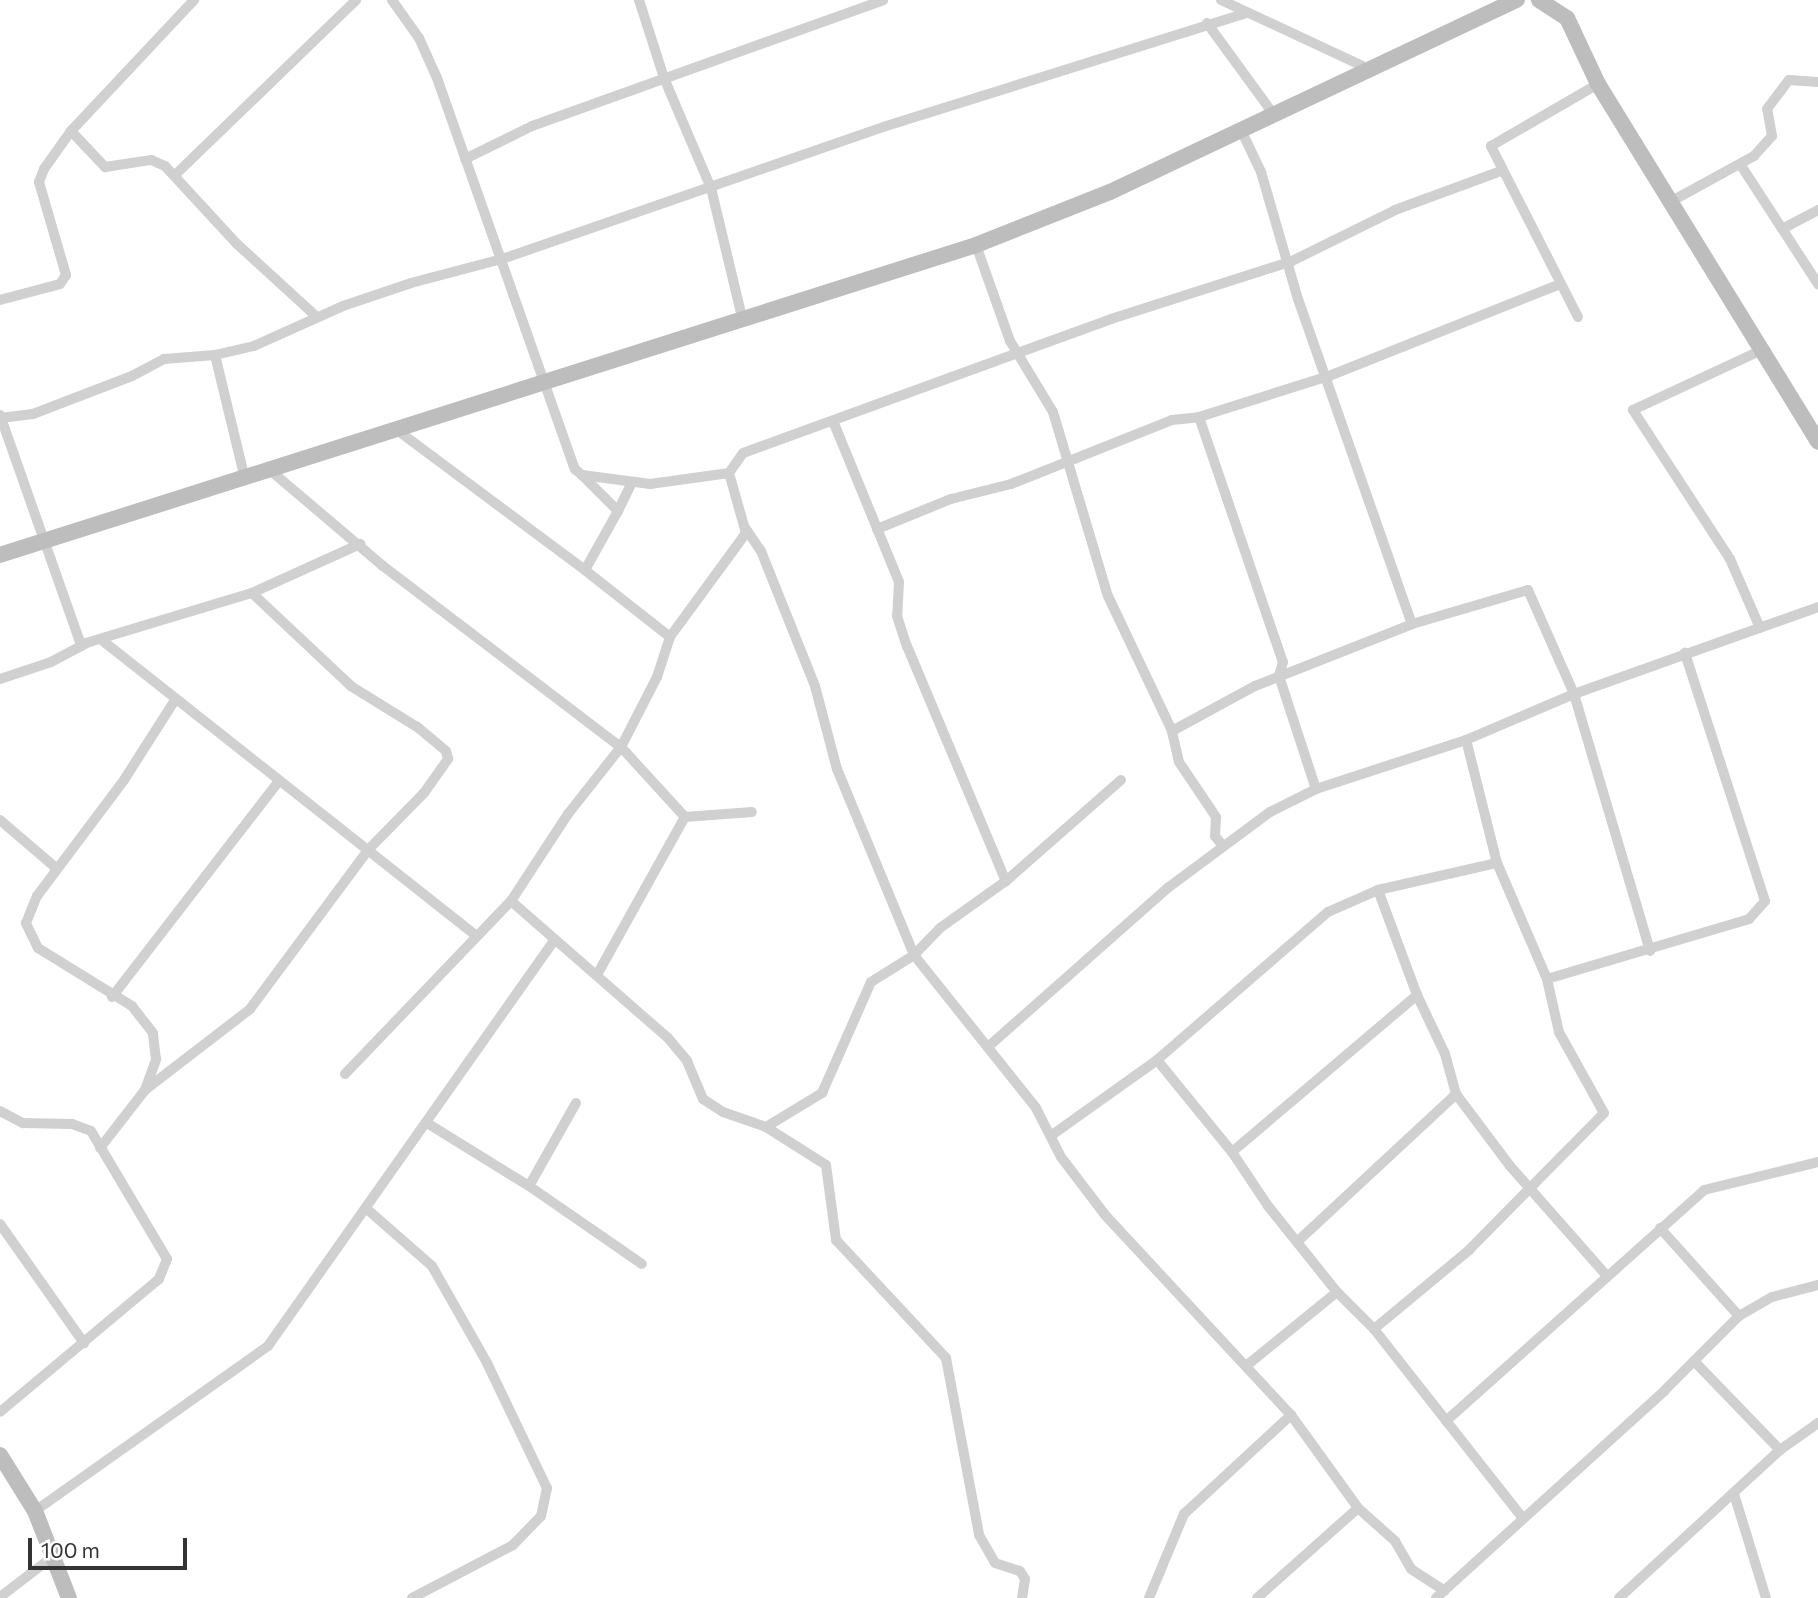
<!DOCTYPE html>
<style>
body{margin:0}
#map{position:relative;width:1818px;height:1598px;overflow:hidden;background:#fff;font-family:Commissioner,sans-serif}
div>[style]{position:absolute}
.street>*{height:10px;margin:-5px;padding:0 5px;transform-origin:5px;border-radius:5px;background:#d0d0d0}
.secondary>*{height:16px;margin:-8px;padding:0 8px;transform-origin:8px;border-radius:8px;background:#bdbdbd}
span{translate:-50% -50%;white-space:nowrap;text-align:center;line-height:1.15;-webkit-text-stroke:7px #fff;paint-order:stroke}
.scale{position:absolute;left:28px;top:1538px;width:159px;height:32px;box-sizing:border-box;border:4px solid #333;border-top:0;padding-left:9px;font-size:21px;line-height:24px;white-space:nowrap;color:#333;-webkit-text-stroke:5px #fff;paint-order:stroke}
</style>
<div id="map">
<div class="street">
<i style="left:392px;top:0;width:47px;rotate:54.6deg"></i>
<i style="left:419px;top:38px;width:44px;rotate:65.8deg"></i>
<i style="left:437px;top:78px;width:415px;rotate:70.6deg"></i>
<i style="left:575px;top:469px;width:9px;rotate:41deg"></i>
<i style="left:582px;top:475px;width:69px;rotate:7.5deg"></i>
<i style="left:650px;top:484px;width:80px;rotate:-7.9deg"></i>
<i style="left:729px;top:473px;width:62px;rotate:74.2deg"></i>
<i style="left:746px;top:533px;width:129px;rotate:126.2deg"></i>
<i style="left:639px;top:0;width:82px;rotate:72.2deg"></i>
<i style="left:664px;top:78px;width:120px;rotate:66.9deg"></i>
<i style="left:711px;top:188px;width:133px;rotate:76.5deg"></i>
<i style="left:1221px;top:0;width:168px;rotate:25deg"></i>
<i style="left:1207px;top:23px;width:114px;rotate:53.9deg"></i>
<i style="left:1241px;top:130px;width:47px;rotate:64.5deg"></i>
<i style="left:1261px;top:172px;width:132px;rotate:73.8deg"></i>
<i style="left:1298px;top:299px;width:344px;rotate:70.7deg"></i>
<i style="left:71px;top:131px;width:50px;rotate:46.6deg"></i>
<i style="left:105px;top:167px;width:47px;rotate:-8.7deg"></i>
<i style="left:151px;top:160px;width:15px;rotate:23deg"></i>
<i style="left:165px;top:166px;width:106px;rotate:47.3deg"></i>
<i style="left:237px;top:244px;width:108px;rotate:42.4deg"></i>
<i style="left:465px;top:159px;width:75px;rotate:-26.2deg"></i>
<i style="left:532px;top:126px;width:373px;rotate:-19.7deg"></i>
<i style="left:1742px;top:167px;width:140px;rotate:57deg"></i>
<i style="left:175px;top:175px;width:252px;rotate:-44deg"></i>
<i style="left:1670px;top:202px;width:96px;rotate:-28.7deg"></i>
<i style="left:1754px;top:156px;width:27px;rotate:-48deg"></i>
<i style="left:1772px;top:136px;width:27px;rotate:-100deg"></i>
<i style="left:1767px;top:109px;width:36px;rotate:-53deg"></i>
<i style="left:1789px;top:80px;width:29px;rotate:4deg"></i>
<i style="left:1782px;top:229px;width:41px;rotate:-27.8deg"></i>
<i style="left:976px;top:245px;width:102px;rotate:70.5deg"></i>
<i style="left:1010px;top:341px;width:83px;rotate:58.8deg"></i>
<i style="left:1053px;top:412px;width:192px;rotate:73.4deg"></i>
<i style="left:1108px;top:596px;width:149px;rotate:64.6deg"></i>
<i style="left:0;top:300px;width:62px;rotate:-14.9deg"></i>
<i style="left:60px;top:284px;width:11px;rotate:-56deg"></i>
<i style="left:66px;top:275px;width:97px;rotate:-106.2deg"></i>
<i style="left:39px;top:182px;width:14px;rotate:-69deg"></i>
<i style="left:44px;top:169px;width:47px;rotate:-54.6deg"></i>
<i style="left:71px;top:131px;width:180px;rotate:-46.8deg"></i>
<i style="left:1578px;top:317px;width:192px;rotate:-117deg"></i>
<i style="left:1491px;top:146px;width:124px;rotate:-30.1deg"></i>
<i style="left:215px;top:355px;width:128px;rotate:76.4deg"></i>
<i style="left:0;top:415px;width:244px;rotate:70.6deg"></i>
<i style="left:1199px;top:417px;width:259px;rotate:71.1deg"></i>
<i style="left:1283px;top:662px;width:15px;rotate:106deg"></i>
<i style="left:1279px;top:676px;width:119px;rotate:71.9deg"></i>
<i style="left:0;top:418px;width:33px;rotate:-7deg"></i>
<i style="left:33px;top:414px;width:106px;rotate:-21deg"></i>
<i style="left:132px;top:376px;width:36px;rotate:-28deg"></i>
<i style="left:164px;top:359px;width:51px;rotate:-4.5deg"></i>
<i style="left:215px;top:355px;width:40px;rotate:-13deg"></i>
<i style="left:254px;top:346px;width:98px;rotate:-24.2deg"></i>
<i style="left:343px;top:306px;width:72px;rotate:-18.7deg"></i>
<i style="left:411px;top:283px;width:94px;rotate:-14.8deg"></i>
<i style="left:502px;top:259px;width:403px;rotate:-19.1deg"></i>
<i style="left:883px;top:127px;width:381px;rotate:-17.4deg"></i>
<i style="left:833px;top:421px;width:174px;rotate:67.7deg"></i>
<i style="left:899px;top:582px;width:34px;rotate:93deg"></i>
<i style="left:897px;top:616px;width:32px;rotate:72deg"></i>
<i style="left:907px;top:646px;width:255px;rotate:67.2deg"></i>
<i style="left:397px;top:430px;width:234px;rotate:36.7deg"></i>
<i style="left:271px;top:471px;width:147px;rotate:40.3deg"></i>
<i style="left:383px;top:566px;width:299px;rotate:37.3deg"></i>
<i style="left:621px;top:747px;width:95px;rotate:47.6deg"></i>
<i style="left:685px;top:817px;width:67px;rotate:-4.3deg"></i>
<i style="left:729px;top:473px;width:24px;rotate:-55deg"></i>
<i style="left:743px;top:453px;width:392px;rotate:-20deg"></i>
<i style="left:1111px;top:319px;width:188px;rotate:-17.7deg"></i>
<i style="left:1290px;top:262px;width:117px;rotate:-26.3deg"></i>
<i style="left:1395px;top:210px;width:113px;rotate:-20.2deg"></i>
<i style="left:618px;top:511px;width:32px;rotate:-64deg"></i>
<i style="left:744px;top:526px;width:30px;rotate:56deg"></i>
<i style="left:761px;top:551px;width:145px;rotate:68.2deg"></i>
<i style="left:815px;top:686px;width:86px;rotate:75.2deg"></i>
<i style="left:837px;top:769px;width:201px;rotate:67.5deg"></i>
<i style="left:914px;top:955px;width:196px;rotate:51.4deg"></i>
<i style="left:1036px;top:1108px;width:55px;rotate:63deg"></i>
<i style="left:1061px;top:1157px;width:74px;rotate:52.7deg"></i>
<i style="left:1106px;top:1216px;width:272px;rotate:47.1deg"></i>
<i style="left:1291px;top:1415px;width:115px;rotate:54.2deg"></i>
<i style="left:1358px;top:1508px;width:50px;rotate:41.7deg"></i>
<i style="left:1395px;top:1541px;width:32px;rotate:60deg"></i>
<i style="left:1411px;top:1569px;width:40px;rotate:32.9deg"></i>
<i style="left:877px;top:529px;width:80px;rotate:-22.1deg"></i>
<i style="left:951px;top:499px;width:62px;rotate:-14deg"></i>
<i style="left:1011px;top:484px;width:173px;rotate:-21.7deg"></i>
<i style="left:1172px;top:420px;width:27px;rotate:-6deg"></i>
<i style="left:1199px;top:417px;width:136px;rotate:-17.5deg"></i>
<i style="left:1329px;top:376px;width:246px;rotate:-21.7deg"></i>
<i style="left:1760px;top:628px;width:75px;rotate:-113.5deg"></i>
<i style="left:1730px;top:559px;width:178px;rotate:-123.1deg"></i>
<i style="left:1633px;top:410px;width:145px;rotate:-25deg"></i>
<i style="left:103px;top:641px;width:476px;rotate:38.3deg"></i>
<i style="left:0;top:679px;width:54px;rotate:-18.4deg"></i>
<i style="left:51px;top:662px;width:40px;rotate:-28deg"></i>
<i style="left:86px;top:643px;width:173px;rotate:-16.8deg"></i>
<i style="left:252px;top:593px;width:119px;rotate:-24.4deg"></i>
<i style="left:0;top:820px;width:74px;rotate:40.6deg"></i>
<i style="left:1223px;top:846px;width:13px;rotate:-129deg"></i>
<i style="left:1215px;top:836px;width:19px;rotate:-87deg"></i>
<i style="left:1216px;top:817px;width:66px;rotate:-123.9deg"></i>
<i style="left:1179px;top:762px;width:32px;rotate:-103deg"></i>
<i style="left:1172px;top:731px;width:94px;rotate:-28.5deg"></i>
<i style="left:1255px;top:686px;width:169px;rotate:-21.5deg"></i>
<i style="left:1412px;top:624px;width:121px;rotate:-16.3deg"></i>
<i style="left:1528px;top:590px;width:114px;rotate:66.1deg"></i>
<i style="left:1574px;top:694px;width:268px;rotate:73.5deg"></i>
<i style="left:1378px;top:890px;width:112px;rotate:69.6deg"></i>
<i style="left:1417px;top:995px;width:65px;rotate:64.6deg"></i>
<i style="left:1445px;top:1054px;width:41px;rotate:74.6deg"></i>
<i style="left:1456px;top:1094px;width:90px;rotate:53.1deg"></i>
<i style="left:1510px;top:1166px;width:147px;rotate:48.6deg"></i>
<i style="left:511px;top:901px;width:208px;rotate:41.1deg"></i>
<i style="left:668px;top:1038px;width:30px;rotate:50deg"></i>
<i style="left:687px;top:1061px;width:41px;rotate:67.2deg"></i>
<i style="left:703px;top:1099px;width:24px;rotate:33deg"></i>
<i style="left:723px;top:1112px;width:46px;rotate:19.2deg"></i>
<i style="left:766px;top:1127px;width:71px;rotate:32.3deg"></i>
<i style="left:826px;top:1165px;width:76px;rotate:82.4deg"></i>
<i style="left:836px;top:1240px;width:161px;rotate:47deg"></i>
<i style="left:946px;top:1358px;width:180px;rotate:79.4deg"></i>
<i style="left:979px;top:1535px;width:32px;rotate:60deg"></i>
<i style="left:995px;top:1563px;width:26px;rotate:18deg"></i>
<i style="left:1020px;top:1571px;width:9px;rotate:58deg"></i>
<i style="left:1025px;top:1579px;width:19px;rotate:99deg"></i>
<i style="left:598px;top:973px;width:179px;rotate:-60.9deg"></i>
<i style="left:1547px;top:979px;width:211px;rotate:-16.5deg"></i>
<i style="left:1749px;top:919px;width:24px;rotate:-48deg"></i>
<i style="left:1765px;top:901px;width:261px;rotate:-107.9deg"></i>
<i style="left:112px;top:997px;width:273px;rotate:-52.3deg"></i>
<i style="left:989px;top:1046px;width:240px;rotate:-41.5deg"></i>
<i style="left:1169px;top:887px;width:126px;rotate:-36.6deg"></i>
<i style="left:1270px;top:812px;width:51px;rotate:-26.6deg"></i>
<i style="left:1316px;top:789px;width:158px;rotate:-18.1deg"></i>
<i style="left:1466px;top:740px;width:117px;rotate:-23.1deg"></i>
<i style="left:1574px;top:694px;width:259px;rotate:-19.6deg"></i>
<i style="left:1157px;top:1060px;width:119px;rotate:50.8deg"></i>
<i style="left:1232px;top:1152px;width:65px;rotate:56.3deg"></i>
<i style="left:1268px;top:1206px;width:110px;rotate:51.3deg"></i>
<i style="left:1337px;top:1292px;width:52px;rotate:45deg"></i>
<i style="left:1374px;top:1329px;width:238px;rotate:51.8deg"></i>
<i style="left:345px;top:1074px;width:240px;rotate:-46.2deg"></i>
<i style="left:511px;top:901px;width:104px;rotate:-56.8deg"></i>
<i style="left:568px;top:814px;width:85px;rotate:-51.7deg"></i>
<i style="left:621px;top:747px;width:79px;rotate:-62.8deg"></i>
<i style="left:657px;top:677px;width:42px;rotate:-72deg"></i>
<i style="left:670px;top:637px;width:108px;rotate:-141.8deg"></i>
<i style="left:585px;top:570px;width:68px;rotate:-60.8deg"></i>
<i style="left:618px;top:511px;width:51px;rotate:-135deg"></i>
<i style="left:145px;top:1090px;width:133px;rotate:-37.6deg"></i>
<i style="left:250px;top:1009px;width:199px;rotate:-53.4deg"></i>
<i style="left:369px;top:849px;width:78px;rotate:-45.5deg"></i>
<i style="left:424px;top:793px;width:42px;rotate:-54.8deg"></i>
<i style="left:448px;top:759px;width:8px;rotate:-104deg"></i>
<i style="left:446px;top:751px;width:38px;rotate:-140deg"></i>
<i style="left:417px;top:727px;width:78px;rotate:-148.2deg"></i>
<i style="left:351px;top:686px;width:136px;rotate:-136.8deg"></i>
<i style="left:576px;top:1103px;width:95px;rotate:119.5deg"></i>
<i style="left:529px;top:1186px;width:137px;rotate:34.6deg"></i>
<i style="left:0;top:1111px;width:26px;rotate:28deg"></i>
<i style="left:23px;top:1123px;width:49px;rotate:1.2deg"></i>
<i style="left:72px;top:1124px;width:20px;rotate:20deg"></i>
<i style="left:91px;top:1131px;width:149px;rotate:59.3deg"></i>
<i style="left:167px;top:1259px;width:22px;rotate:112deg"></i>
<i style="left:159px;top:1279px;width:207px;rotate:140.1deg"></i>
<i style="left:427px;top:1123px;width:120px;rotate:31.7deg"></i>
<i style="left:766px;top:1127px;width:66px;rotate:-31.3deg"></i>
<i style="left:822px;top:1093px;width:121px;rotate:-66.2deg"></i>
<i style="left:871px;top:982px;width:51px;rotate:-32.1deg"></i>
<i style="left:914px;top:955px;width:37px;rotate:-46deg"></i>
<i style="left:940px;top:928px;width:81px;rotate:-35.5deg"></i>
<i style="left:1006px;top:881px;width:153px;rotate:-41.3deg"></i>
<i style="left:1052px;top:1135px;width:129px;rotate:-35.5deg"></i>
<i style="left:1157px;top:1060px;width:226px;rotate:-40.9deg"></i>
<i style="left:1328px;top:912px;width:55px;rotate:-23.7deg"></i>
<i style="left:1378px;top:890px;width:122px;rotate:-12.8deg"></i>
<i style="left:100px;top:1148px;width:73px;rotate:-52.2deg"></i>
<i style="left:145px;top:1090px;width:33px;rotate:-70deg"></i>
<i style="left:156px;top:1059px;width:26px;rotate:-97deg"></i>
<i style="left:153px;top:1033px;width:34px;rotate:-128deg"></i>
<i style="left:132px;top:1006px;width:110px;rotate:-148.3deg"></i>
<i style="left:38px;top:948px;width:28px;rotate:-116deg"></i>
<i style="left:26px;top:923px;width:29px;rotate:-68deg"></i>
<i style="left:37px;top:896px;width:145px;rotate:-53.1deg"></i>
<i style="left:124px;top:780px;width:95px;rotate:-57.5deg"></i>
<i style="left:1232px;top:1152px;width:243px;rotate:-40.3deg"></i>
<i style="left:368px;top:1210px;width:85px;rotate:41.2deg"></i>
<i style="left:432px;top:1266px;width:112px;rotate:60.4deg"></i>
<i style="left:487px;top:1363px;width:139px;rotate:64.4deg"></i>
<i style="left:547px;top:1488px;width:29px;rotate:102deg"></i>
<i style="left:541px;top:1516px;width:40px;rotate:134deg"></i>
<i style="left:513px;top:1545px;width:114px;rotate:152.3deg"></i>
<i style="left:0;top:1224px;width:146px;rotate:54.8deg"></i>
<i style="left:1660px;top:1228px;width:118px;rotate:48.1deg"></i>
<i style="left:1298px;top:1241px;width:216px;rotate:-42.9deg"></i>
<i style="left:1374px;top:1329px;width:124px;rotate:-39.7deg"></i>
<i style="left:1469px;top:1250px;width:192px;rotate:-45.4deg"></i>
<i style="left:1604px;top:1113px;width:93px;rotate:-119.1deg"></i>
<i style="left:1559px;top:1032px;width:54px;rotate:-102.8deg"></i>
<i style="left:1547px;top:979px;width:126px;rotate:-113.3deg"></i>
<i style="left:1497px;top:863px;width:127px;rotate:-104.1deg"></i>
<i style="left:1694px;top:1361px;width:124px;rotate:46deg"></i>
<i style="left:1246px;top:1366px;width:117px;rotate:-39.1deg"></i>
<i style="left:1446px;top:1421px;width:346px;rotate:-41.8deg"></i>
<i style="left:1704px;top:1190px;width:117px;rotate:-13.8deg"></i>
<i style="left:1734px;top:1494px;width:109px;rotate:72.9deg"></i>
<i style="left:35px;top:1511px;width:286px;rotate:-35.3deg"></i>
<i style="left:268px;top:1346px;width:497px;rotate:-54.8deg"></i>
<i style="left:0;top:1597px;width:64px;rotate:-37.4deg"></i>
<i style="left:1149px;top:1598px;width:91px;rotate:-67.4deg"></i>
<i style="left:1184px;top:1514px;width:146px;rotate:-42.8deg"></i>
<i style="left:1257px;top:1598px;width:135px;rotate:-41.7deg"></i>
<i style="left:1436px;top:1598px;width:309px;rotate:-42.2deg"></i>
<i style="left:1665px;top:1390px;width:105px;rotate:-45deg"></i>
<i style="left:1739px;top:1316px;width:38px;rotate:-30deg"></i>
<i style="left:1772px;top:1297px;width:48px;rotate:-14.6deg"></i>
<i style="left:1619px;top:1598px;width:219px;rotate:-42.6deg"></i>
<i style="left:1780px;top:1450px;width:47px;rotate:-35.4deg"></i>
</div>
<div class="secondary">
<i style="left:1539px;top:0;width:33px;rotate:33deg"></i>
<i style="left:1567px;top:18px;width:73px;rotate:64.8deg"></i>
<i style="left:1598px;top:84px;width:420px;rotate:58.4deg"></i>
<i style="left:0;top:555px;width:1024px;rotate:-17.62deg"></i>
<i style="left:976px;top:245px;width:144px;rotate:-21.6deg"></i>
<i style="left:1110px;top:192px;width:450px;rotate:-25.3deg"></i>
<i style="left:0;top:1455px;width:66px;rotate:58deg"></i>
<i style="left:35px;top:1511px;width:93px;rotate:68.7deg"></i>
</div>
<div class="scale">100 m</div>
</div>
